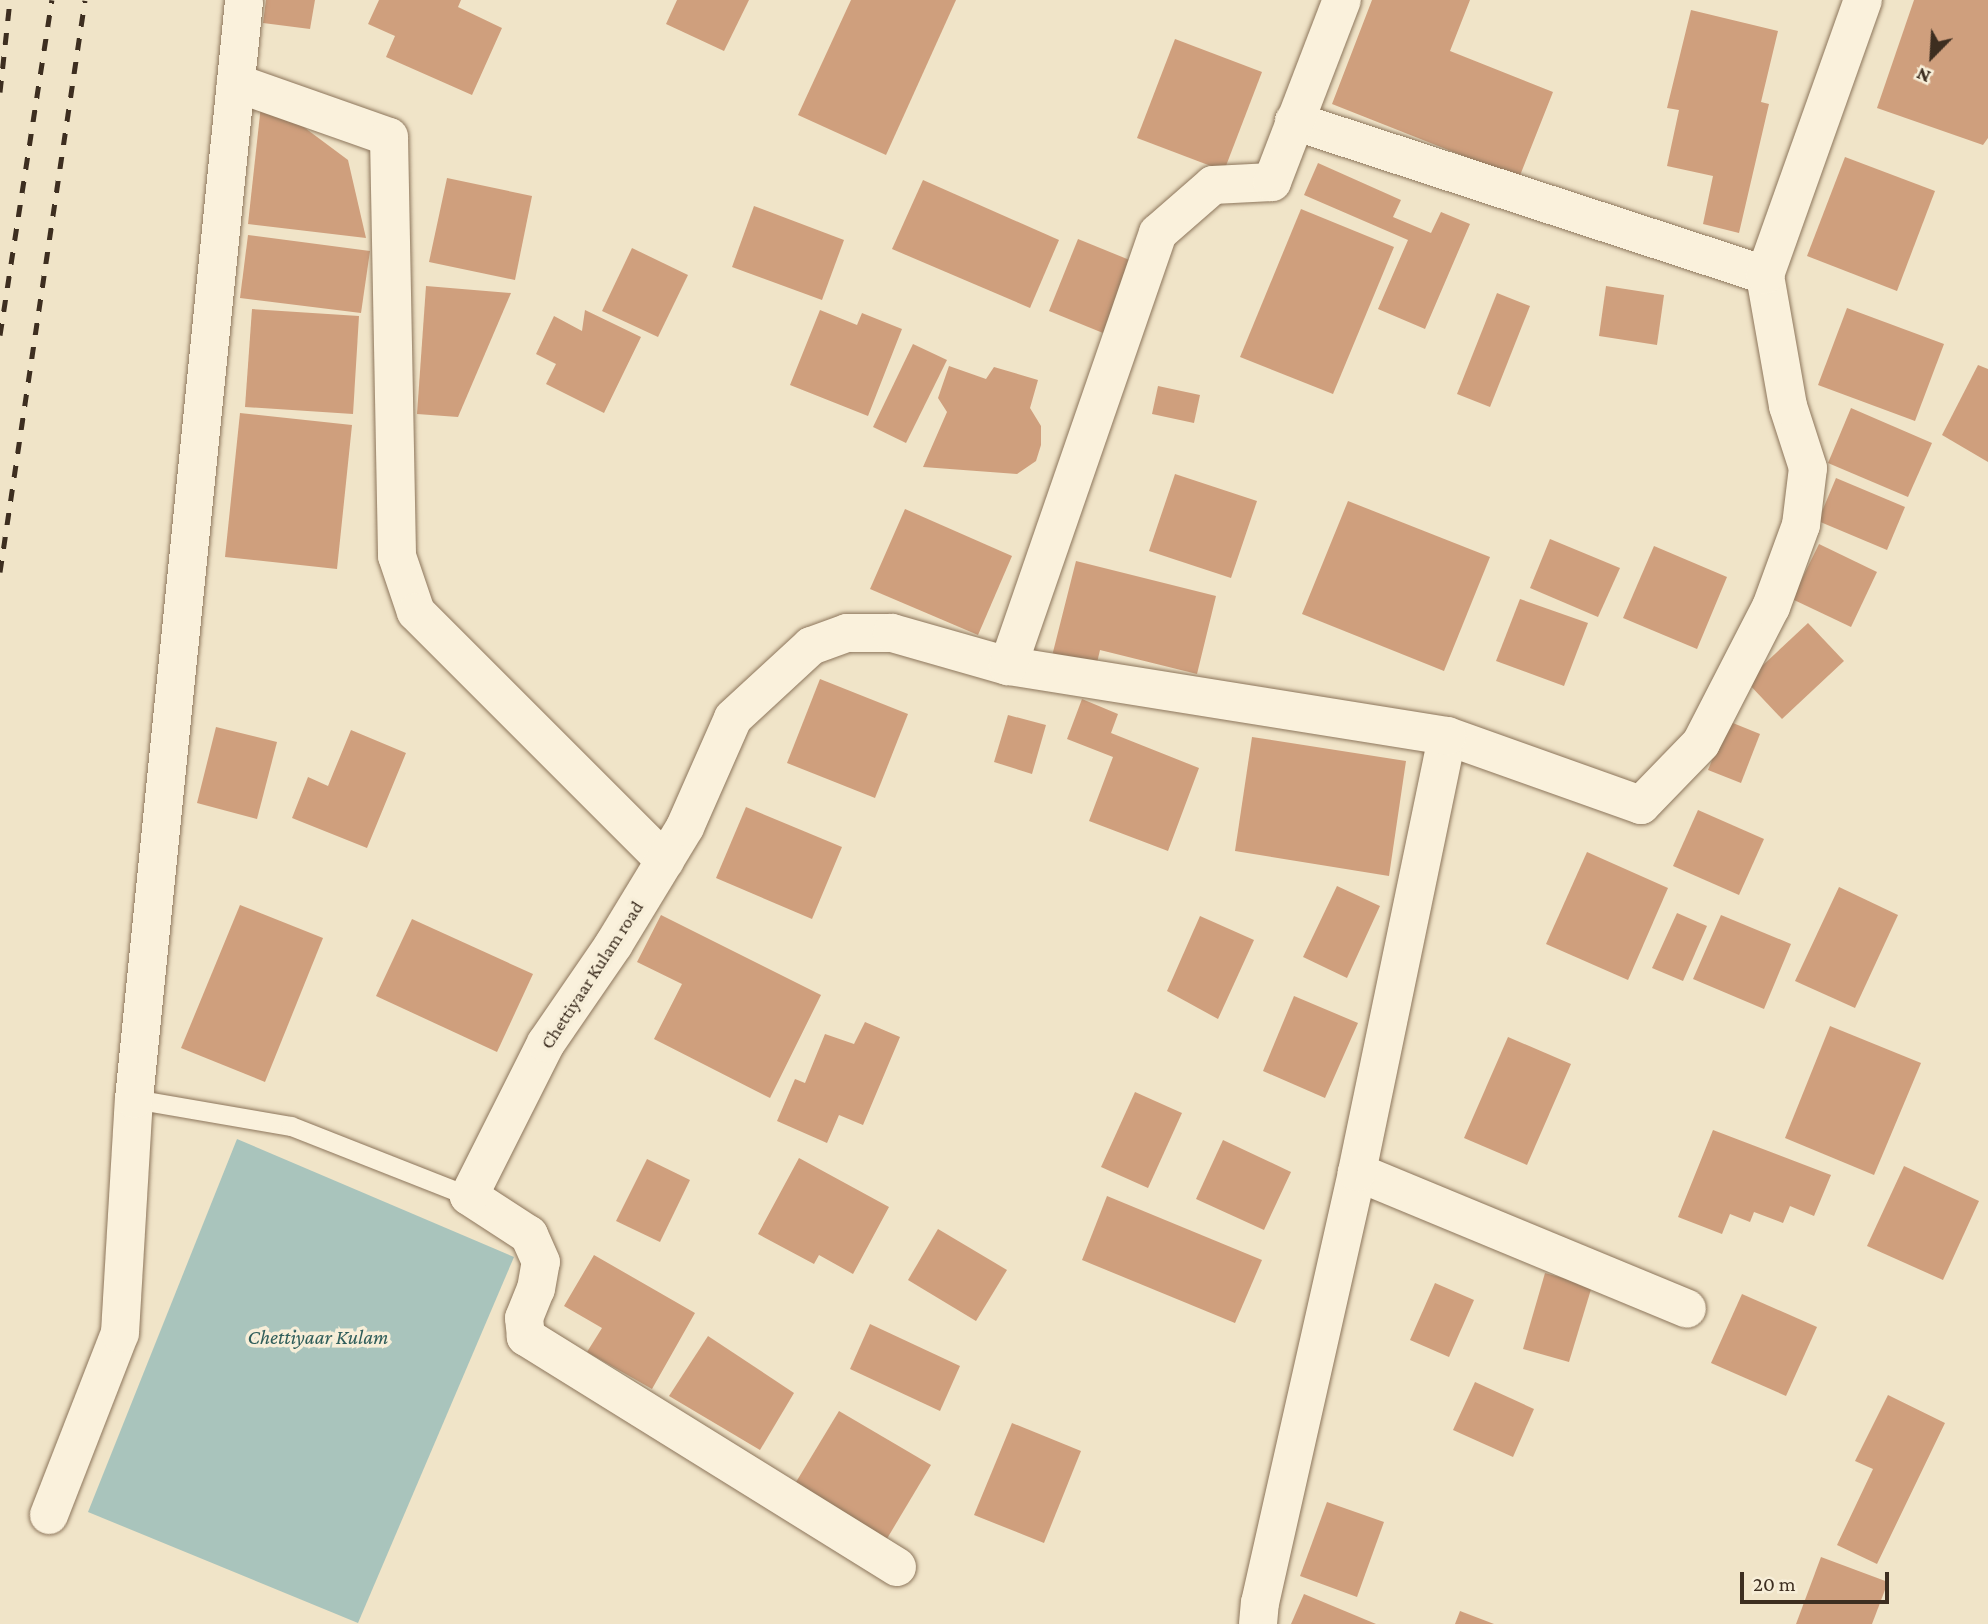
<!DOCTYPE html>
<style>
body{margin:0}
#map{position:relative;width:1988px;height:1624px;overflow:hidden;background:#f0e4c8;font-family:"Crimson Pro",serif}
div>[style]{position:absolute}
.water>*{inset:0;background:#a9c4bc}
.building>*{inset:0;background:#cf9f7d}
.roads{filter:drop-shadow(0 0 2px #8d765c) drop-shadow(0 0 2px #8d765c)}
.service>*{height:19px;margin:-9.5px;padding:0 9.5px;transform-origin:9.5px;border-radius:9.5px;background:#faf1dc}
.minor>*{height:38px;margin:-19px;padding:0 19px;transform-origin:19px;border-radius:19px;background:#faf1dc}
.rail>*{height:5px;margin-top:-2.5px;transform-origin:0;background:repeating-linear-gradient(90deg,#3d2e20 0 12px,transparent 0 24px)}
span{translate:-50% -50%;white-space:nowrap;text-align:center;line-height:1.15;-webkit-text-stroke:7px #f7eed8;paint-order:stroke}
.street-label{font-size:19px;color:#3d2e20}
.water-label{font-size:21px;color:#2f5d5a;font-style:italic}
.north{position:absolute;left:1897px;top:21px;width:70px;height:70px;-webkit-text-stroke:5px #f7eed8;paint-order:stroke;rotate:204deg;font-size:19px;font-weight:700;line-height:28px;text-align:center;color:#3d2e20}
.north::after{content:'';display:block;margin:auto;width:24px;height:32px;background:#3d2e20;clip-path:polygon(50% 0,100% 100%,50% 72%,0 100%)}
.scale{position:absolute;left:1740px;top:1572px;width:149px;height:32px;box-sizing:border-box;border:4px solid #3d2e20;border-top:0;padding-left:9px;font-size:21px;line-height:24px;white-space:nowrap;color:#3d2e20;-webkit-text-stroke:5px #f7eed8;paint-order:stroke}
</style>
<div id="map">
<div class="water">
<i style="clip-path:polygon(237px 1139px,514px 1257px,358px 1623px,88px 1512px)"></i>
</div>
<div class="building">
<i style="clip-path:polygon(266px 0,315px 0,310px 29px,263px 23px)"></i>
<i style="clip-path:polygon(379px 0,461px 0,458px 7px,502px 28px,472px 95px,386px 57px,395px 36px,368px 24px)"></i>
<i style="clip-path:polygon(677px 0,749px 0,724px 51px,666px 24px)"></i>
<i style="clip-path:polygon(851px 0,956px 0,886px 155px,798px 115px)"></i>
<i style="clip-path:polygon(1372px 0,1470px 0,1450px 51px,1553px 92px,1519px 178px,1332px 104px)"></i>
<i style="clip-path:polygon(1914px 0,1988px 0,1988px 138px,1983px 145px,1877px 108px)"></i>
<i style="clip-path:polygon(1691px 10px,1778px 31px,1761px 102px,1769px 104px,1739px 233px,1703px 224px,1713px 176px,1667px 166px,1679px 110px,1667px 108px)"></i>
<i style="clip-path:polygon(1175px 39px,1262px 72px,1224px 171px,1137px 138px)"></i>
<i style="clip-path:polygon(262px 96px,348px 160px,366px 238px,248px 224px)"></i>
<i style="clip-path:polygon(1845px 157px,1935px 191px,1897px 291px,1807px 256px)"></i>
<i style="clip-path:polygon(1318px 163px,1401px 200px,1393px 217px,1431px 233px,1441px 212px,1470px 224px,1425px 329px,1378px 309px,1408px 240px,1304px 195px)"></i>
<i style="clip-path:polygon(447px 178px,532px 196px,515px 280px,429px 262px)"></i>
<i style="clip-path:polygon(923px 180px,1059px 240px,1030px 308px,892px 249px)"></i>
<i style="clip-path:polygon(754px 206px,844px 240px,822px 300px,732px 267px)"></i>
<i style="clip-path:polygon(1301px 209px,1394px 247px,1333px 394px,1240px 357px)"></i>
<i style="clip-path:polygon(248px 235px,370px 251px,361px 313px,240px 298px)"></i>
<i style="clip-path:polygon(1078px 239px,1132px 261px,1103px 333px,1049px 311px)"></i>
<i style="clip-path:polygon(632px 248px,688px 275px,658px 337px,602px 311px)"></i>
<i style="clip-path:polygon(426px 286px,511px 293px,458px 417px,417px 414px)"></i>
<i style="clip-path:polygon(1606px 286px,1664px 295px,1657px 345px,1599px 336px)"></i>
<i style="clip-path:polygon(1497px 293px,1530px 306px,1490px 407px,1457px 394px)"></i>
<i style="clip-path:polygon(1847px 308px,1944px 344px,1915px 421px,1818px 385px)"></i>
<i style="clip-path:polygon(252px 309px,359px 316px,353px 414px,245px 407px)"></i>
<i style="clip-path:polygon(585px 310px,641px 337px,604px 413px,546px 384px,556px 364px,536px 354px,554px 316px,582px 331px)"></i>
<i style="clip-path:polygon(820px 310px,857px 325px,862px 313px,902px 329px,868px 416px,790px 385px)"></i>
<i style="clip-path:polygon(913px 344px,947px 360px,906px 443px,873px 427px)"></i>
<i style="clip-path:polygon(1978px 365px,1988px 369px,1988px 462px,1942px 435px)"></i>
<i style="clip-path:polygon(949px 366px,986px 379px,994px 367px,1038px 380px,1030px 408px,1041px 426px,1041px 445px,1036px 461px,1017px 474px,923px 467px,947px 412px,938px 398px)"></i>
<i style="clip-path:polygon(1158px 386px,1200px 395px,1194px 423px,1152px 414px)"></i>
<i style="clip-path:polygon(1851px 408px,1932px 443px,1908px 497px,1828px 463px)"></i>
<i style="clip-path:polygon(240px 413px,352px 425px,337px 569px,225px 557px)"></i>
<i style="clip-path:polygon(1175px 474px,1257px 501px,1231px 578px,1149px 551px)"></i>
<i style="clip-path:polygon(1836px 478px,1905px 507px,1887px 550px,1818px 521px)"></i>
<i style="clip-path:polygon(1348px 501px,1490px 557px,1444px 671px,1302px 614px)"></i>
<i style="clip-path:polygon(905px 509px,1012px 556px,978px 635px,870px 589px)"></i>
<i style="clip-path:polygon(1550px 539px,1620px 568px,1598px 617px,1530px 588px)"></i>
<i style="clip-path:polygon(1819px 544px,1877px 572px,1851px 627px,1792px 599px)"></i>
<i style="clip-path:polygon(1654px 546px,1727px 577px,1697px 649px,1623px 618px)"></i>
<i style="clip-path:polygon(1076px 561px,1216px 596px,1197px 674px,1100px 650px,1096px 667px,1052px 656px)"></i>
<i style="clip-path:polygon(1520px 599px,1588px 623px,1564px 686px,1496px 661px)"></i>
<i style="clip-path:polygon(1808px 623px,1844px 661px,1782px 719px,1746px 681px)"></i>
<i style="clip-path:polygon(820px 679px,908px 714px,875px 798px,787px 763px)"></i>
<i style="clip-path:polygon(1082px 699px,1118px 714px,1111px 733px,1199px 768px,1168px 851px,1089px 821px,1113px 757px,1067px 739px)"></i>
<i style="clip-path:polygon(1008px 715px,1046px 725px,1032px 774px,994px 762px)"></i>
<i style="clip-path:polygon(1728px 721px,1760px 734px,1741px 783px,1708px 770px)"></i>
<i style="clip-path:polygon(216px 727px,277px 742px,257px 819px,197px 803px)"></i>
<i style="clip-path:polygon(351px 730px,406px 753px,367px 848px,292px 818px,308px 777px,328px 786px)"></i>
<i style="clip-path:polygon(1252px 737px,1406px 761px,1389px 876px,1235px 851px)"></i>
<i style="clip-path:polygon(746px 807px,842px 847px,812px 919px,716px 878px)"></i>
<i style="clip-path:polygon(1698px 810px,1764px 839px,1739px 895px,1673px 866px)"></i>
<i style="clip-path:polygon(1587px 852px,1668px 888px,1628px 980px,1546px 944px)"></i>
<i style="clip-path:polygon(1337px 886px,1380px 906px,1347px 978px,1303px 957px)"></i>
<i style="clip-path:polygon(1839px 887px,1898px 915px,1855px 1008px,1795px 981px)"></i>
<i style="clip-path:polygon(240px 905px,323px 938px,265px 1082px,181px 1048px)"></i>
<i style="clip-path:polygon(1677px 913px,1707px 926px,1683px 981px,1652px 968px)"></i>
<i style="clip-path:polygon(661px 915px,821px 995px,770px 1098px,654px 1039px,682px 984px,637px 962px)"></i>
<i style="clip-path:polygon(1721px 915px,1791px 944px,1764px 1009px,1693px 979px)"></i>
<i style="clip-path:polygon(1200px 916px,1254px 940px,1218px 1019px,1167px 991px)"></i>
<i style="clip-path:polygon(412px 919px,533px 974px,497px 1052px,376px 996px)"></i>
<i style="clip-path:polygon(1294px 996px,1358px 1023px,1325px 1098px,1263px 1071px)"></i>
<i style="clip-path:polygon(865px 1022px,900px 1037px,863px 1125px,839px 1115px,827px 1143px,777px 1121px,795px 1079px,805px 1083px,825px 1034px,854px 1044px)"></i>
<i style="clip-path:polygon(1830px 1026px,1921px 1063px,1874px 1175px,1785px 1138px)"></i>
<i style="clip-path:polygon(1508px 1037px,1571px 1064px,1527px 1165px,1464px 1138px)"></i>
<i style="clip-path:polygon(1135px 1092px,1182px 1113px,1148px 1188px,1101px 1167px)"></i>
<i style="clip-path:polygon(1713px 1130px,1831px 1175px,1814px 1216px,1790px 1206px,1783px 1223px,1754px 1212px,1750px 1222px,1730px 1214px,1722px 1234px,1678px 1217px)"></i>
<i style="clip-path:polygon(1223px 1140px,1291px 1172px,1264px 1230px,1196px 1199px)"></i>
<i style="clip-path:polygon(799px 1158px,889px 1207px,853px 1274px,819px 1255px,814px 1264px,758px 1234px)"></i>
<i style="clip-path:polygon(647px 1159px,690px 1180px,660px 1242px,616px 1221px)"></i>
<i style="clip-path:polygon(1904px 1166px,1979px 1201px,1943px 1280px,1867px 1246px)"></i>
<i style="clip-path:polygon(1107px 1196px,1262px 1260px,1235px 1323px,1082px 1260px)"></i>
<i style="clip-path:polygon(938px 1229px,1007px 1270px,976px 1321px,908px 1280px)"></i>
<i style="clip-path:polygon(594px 1255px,695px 1313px,652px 1389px,587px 1352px,602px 1328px,564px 1306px)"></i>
<i style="clip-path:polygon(1545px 1273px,1592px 1286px,1569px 1362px,1523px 1349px)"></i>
<i style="clip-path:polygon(1435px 1283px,1474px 1300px,1449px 1357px,1410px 1340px)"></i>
<i style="clip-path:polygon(1742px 1294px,1817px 1327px,1786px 1396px,1711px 1363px)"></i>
<i style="clip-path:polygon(870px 1324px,960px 1366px,940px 1411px,850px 1369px)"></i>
<i style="clip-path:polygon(708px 1336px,794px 1393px,760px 1450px,669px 1396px)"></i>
<i style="clip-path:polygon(1475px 1382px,1534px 1409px,1513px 1457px,1453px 1430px)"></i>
<i style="clip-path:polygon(1888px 1395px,1945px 1423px,1877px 1564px,1837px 1545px,1873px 1469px,1855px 1461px)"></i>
<i style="clip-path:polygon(839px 1411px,931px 1465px,885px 1542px,793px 1487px)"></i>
<i style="clip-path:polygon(1012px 1423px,1081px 1451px,1044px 1543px,974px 1515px)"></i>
<i style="clip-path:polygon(1327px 1502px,1384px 1522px,1357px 1597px,1300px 1576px)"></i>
<i style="clip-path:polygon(1821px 1557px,1888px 1582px,1872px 1624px,1796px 1624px)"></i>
<i style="clip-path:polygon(1304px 1594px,1376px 1624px,1291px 1624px)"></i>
<i style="clip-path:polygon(1460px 1611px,1494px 1624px,1455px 1624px)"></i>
</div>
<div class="roads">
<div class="service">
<i style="left:134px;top:1099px;width:159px;rotate:9.8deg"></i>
<i style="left:291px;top:1126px;width:191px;rotate:21.5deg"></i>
</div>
<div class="minor">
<i style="left:236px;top:83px;width:162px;rotate:19.4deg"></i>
<i style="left:389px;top:137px;width:419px;rotate:88.9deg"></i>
<i style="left:397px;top:556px;width:59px;rotate:71.3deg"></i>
<i style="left:416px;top:612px;width:352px;rotate:45deg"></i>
<i style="left:1294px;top:121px;width:496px;rotate:18.1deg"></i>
<i style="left:1447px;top:736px;width:206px;rotate:19.6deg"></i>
<i style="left:1641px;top:805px;width:86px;rotate:-45.9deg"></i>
<i style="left:1701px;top:743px;width:153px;rotate:-62.8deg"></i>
<i style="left:1771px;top:607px;width:87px;rotate:-69.9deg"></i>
<i style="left:1801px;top:525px;width:57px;rotate:-83deg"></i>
<i style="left:1808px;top:468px;width:65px;rotate:-107.9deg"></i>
<i style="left:1788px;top:406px;width:133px;rotate:-100deg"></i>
<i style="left:1765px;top:275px;width:292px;rotate:-70.4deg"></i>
<i style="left:1357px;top:1172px;width:357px;rotate:22.5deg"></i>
<i style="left:49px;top:1515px;width:195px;rotate:-68.7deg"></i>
<i style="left:120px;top:1333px;width:234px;rotate:-86.6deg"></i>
<i style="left:134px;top:1099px;width:1104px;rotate:-84.28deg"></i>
<i style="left:897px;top:1567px;width:437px;rotate:-148.2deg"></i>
<i style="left:526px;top:1337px;width:19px;rotate:-96deg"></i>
<i style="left:524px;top:1318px;width:31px;rotate:-68deg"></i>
<i style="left:536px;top:1289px;width:27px;rotate:-80deg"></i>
<i style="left:541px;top:1262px;width:30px;rotate:-114deg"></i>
<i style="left:529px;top:1235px;width:72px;rotate:-147deg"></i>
<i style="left:469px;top:1196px;width:171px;rotate:-63.3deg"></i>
<i style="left:546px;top:1043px;width:120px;rotate:-55.5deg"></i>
<i style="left:614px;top:944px;width:137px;rotate:-58.7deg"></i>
<i style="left:685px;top:827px;width:119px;rotate:-66.2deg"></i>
<i style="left:733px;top:718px;width:106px;rotate:-42.7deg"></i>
<i style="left:811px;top:646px;width:38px;rotate:-20deg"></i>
<i style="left:847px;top:633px;width:45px"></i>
<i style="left:892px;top:633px;width:121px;rotate:15.9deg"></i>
<i style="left:1258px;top:1624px;width:21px;rotate:-85deg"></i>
<i style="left:1260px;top:1603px;width:442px;rotate:-77.3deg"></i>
<i style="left:1357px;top:1172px;width:445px;rotate:-78.3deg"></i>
<i style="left:1447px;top:736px;width:445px;rotate:-170.9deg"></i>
<i style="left:1008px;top:666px;width:458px;rotate:-70.9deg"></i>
<i style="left:1158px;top:233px;width:73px;rotate:-41.1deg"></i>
<i style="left:1213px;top:185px;width:59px;rotate:-2.9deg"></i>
<i style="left:1272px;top:182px;width:195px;rotate:-69deg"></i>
</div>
</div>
<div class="rail">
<i style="left:0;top:92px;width:93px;rotate:-83.8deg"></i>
<i style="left:0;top:335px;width:339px;rotate:-81.2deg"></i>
<i style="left:0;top:572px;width:578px;rotate:-81.55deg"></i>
</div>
<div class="street-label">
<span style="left:592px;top:975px;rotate:-57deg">Chettiyaar Kulam road</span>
</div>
<div class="water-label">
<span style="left:318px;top:1337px">Chettiyaar Kulam</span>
</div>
<div class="north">N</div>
<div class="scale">20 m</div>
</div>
